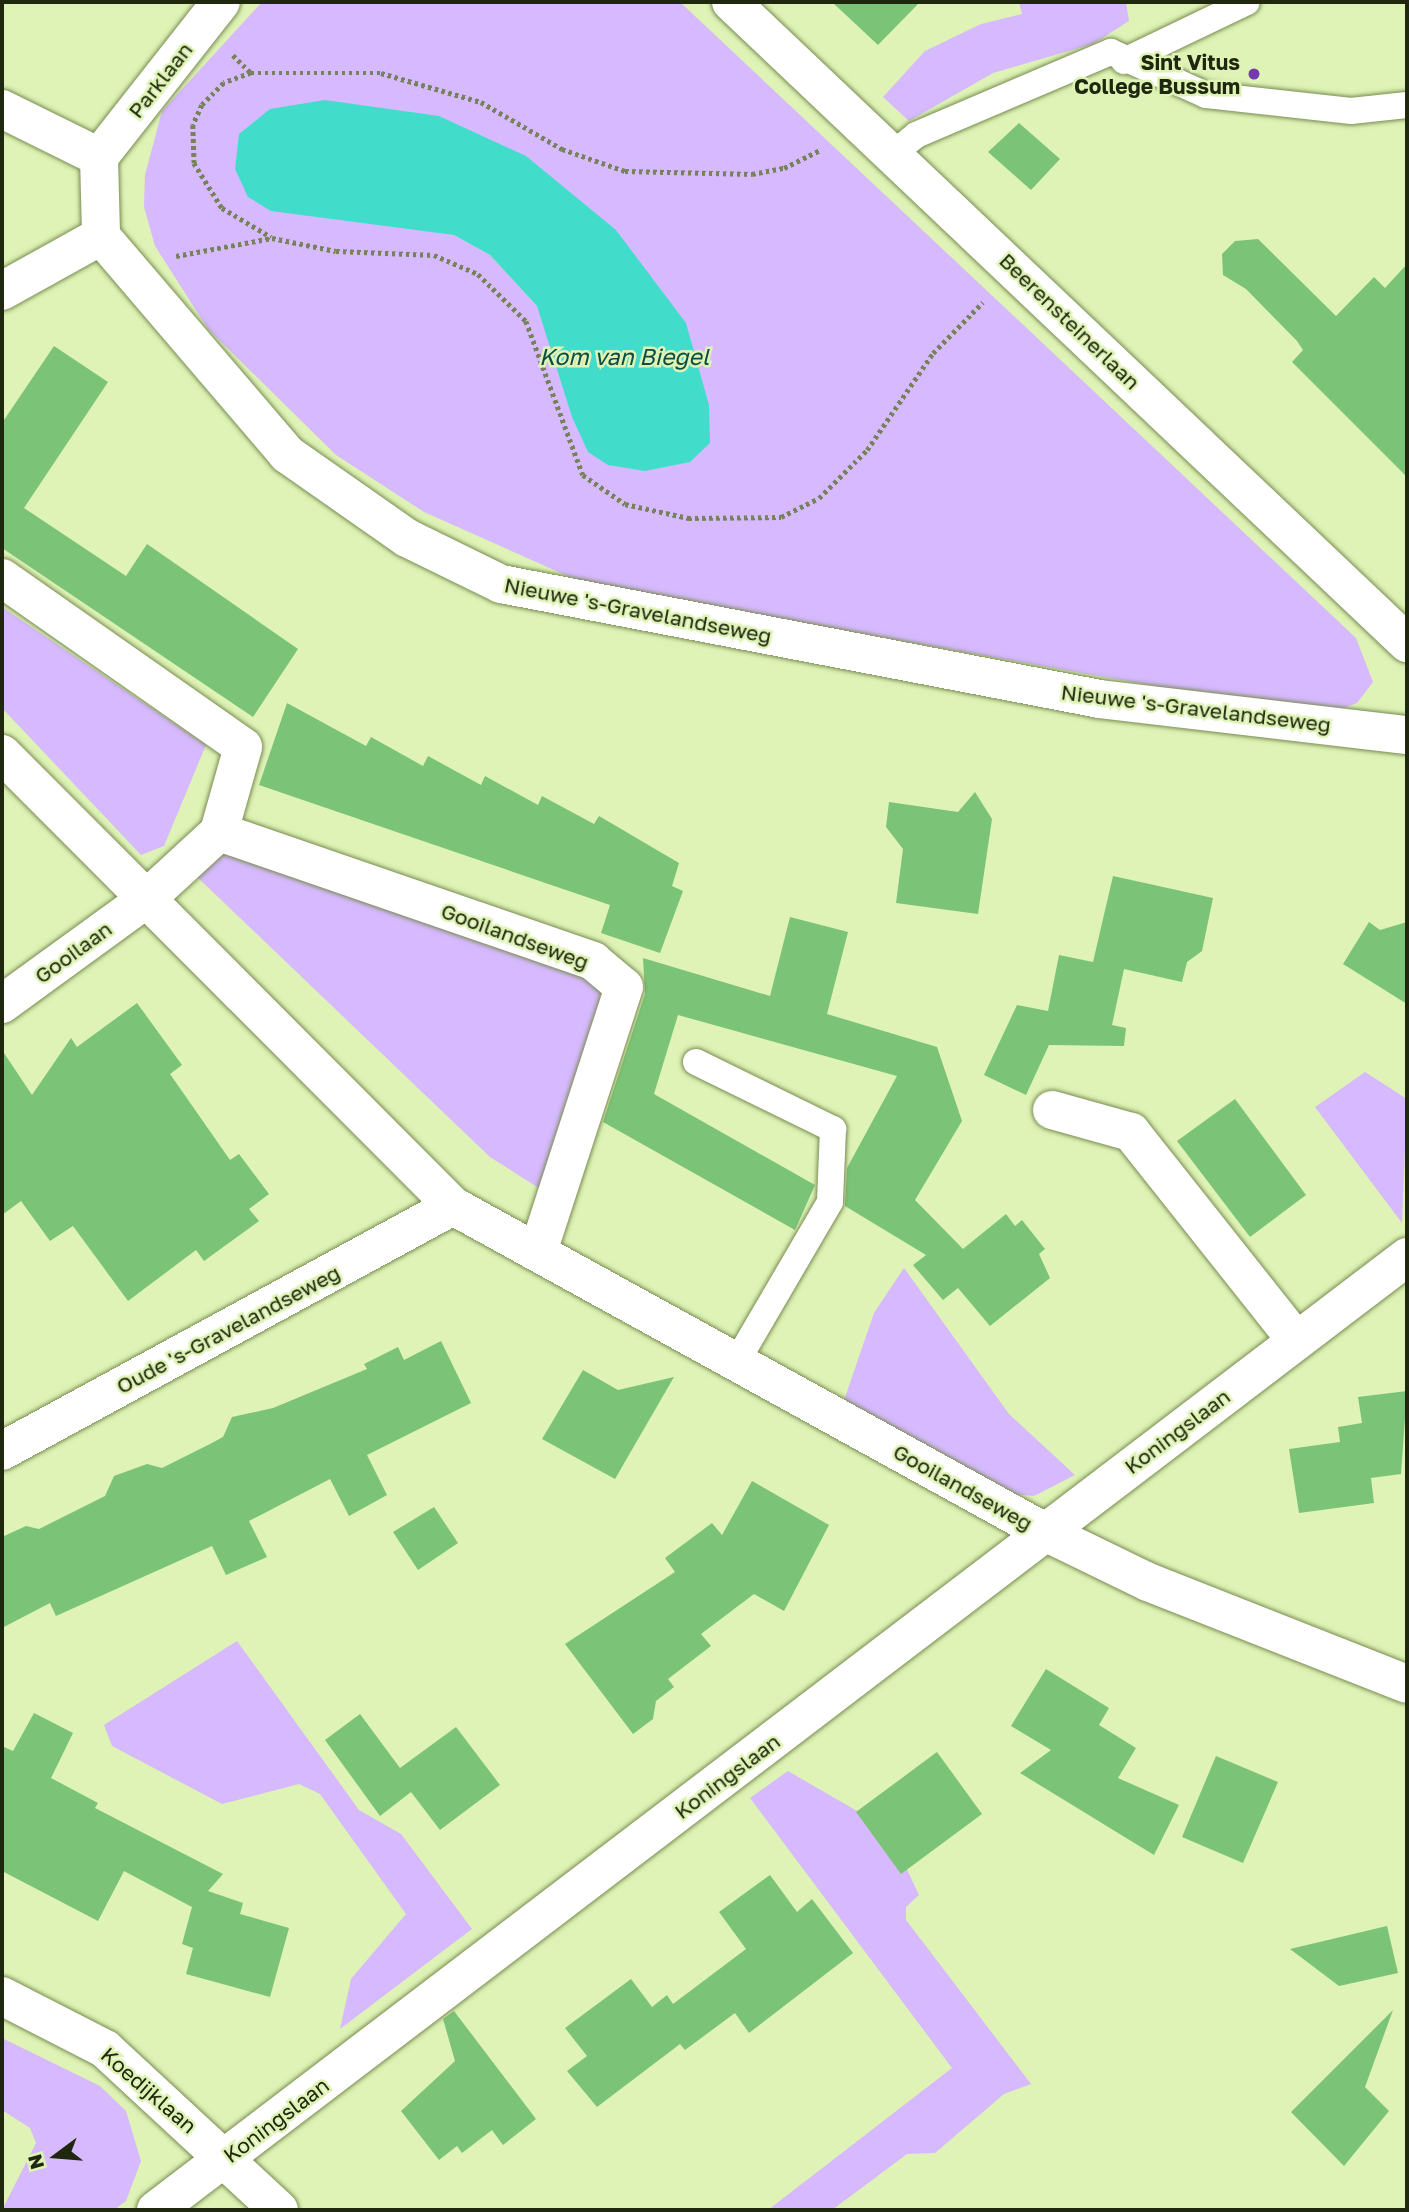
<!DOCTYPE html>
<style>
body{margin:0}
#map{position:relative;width:1409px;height:2212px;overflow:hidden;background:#def3b5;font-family:"Golos Text",sans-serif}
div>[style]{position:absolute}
.green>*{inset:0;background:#d6b9fe}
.water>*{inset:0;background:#42ddca}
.building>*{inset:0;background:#7bc477}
.path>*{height:4.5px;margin-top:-2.25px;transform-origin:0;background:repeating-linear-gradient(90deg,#76835a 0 3.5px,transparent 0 7px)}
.roads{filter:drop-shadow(0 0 2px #798b52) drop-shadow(0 0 2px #798b52)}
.service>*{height:26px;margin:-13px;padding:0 13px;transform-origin:13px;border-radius:13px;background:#fff}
.minor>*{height:38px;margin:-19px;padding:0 19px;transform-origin:19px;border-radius:19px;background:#fff}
.dots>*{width:19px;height:19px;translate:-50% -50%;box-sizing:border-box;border:4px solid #def3b5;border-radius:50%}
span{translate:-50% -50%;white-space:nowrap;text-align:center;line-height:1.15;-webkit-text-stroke:5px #def3b5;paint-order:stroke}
.poi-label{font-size:21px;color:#20270f;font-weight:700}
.right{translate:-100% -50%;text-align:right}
.street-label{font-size:21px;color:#20270f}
.water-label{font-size:23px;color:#0b4e46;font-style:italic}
.frame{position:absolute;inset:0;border:4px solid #20270f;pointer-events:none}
.north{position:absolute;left:21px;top:2121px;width:70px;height:70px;-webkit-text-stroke:5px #def3b5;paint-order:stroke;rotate:254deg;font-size:19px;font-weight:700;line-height:28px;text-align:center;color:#20270f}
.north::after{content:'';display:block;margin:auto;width:24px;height:32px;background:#20270f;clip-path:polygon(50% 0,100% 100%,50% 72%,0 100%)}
</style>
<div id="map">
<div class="green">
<i style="clip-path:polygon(evenodd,262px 2px,680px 2px,1356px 638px,1373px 682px,1357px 703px,1322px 716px,930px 646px,581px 582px,424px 512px,336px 455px,208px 329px,155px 246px,144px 207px,145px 175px,162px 111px,262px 2px,384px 223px,616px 230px,588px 452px,537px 306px,490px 255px,454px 235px,384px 223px)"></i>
<i style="clip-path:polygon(1019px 2px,1126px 2px,1129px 21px,1093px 44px,993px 73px,909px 121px,883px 97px,925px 51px,981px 24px,1022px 14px)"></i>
<i style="clip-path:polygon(2px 607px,206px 745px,164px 846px,141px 855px,2px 708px)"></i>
<i style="clip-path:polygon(223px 849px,595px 975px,602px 998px,542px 1190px,490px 1157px,194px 874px)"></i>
<i style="clip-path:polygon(1365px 1072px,1407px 1099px,1402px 1223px,1315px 1107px)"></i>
<i style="clip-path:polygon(904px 1268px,1009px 1414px,1075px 1475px,1034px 1496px,1004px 1493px,842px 1406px,874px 1313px)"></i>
<i style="clip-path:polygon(237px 1641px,359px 1810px,401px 1834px,472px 1929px,340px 2029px,351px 1979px,406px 1914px,320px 1794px,299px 1784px,222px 1804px,112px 1746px,104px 1725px)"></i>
<i style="clip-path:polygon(788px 1771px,888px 1829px,919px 1895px,906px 1907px,906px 1920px,1031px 2084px,1004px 2094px,935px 2153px,907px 2154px,832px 2210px,768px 2210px,952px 2068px,750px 1798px)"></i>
<i style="clip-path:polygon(2px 2038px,100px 2086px,126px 2111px,141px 2161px,126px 2201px,114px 2210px,2px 2210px,36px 2143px,30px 2128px,2px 2110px)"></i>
</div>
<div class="water">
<i style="clip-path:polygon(325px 100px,439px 116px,526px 156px,616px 230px,686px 323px,709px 405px,710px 443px,690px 462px,645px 471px,608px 465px,588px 452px,572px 417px,537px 306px,490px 255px,454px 235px,271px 211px,248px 197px,235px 169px,239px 134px,270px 109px)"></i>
</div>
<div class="building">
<i style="clip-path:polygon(832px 2px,920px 2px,878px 45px)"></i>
<i style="clip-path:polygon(1019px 123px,1060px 159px,1031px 190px,988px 152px)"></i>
<i style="clip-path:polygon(1258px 239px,1336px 316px,1374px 277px,1385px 288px,1407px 264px,1407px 477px,1292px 362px,1303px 350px,1297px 341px,1246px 289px,1223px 275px,1222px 254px,1235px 241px)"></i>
<i style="clip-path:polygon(54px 346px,108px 382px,24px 508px,126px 576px,147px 544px,298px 649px,253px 717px,2px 548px,2px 423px)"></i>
<i style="clip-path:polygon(287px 703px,366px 746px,371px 737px,423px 766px,428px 756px,481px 785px,485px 776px,538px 805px,542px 796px,594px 824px,599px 816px,679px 863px,672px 886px,683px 891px,660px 953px,601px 933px,610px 905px,259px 785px)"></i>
<i style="clip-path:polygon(975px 792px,992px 819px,978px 914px,896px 903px,903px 849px,886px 827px,889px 802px,958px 812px)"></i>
<i style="clip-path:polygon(1113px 876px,1213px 898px,1202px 951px,1187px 962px,1182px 982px,1124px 969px,1112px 1025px,1126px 1028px,1124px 1046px,1049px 1045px,1026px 1095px,984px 1075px,1017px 1005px,1048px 1011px,1059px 955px,1093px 962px)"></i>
<i style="clip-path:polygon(790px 917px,848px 932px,827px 1014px,937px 1047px,962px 1121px,915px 1200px,963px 1249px,1006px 1214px,1015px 1226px,1022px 1220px,1045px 1249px,1039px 1254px,1050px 1278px,990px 1326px,958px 1288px,943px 1300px,913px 1265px,926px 1255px,845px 1206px,847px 1168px,897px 1076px,678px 1015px,654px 1094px,815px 1185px,795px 1230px,603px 1122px,645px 994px,643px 958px,770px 996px)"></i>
<i style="clip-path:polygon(1369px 922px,1380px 930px,1407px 922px,1407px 1004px,1343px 964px)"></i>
<i style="clip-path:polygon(137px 1003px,182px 1065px,170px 1074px,230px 1160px,239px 1154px,269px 1194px,249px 1209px,259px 1221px,204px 1261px,196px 1250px,128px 1301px,73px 1226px,50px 1241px,21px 1201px,2px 1215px,2px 1050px,32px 1095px,71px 1038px,77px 1047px)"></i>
<i style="clip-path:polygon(1235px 1099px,1306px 1195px,1250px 1237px,1177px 1141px)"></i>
<i style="clip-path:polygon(441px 1341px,471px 1403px,367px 1455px,387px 1495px,349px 1516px,330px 1479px,249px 1521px,267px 1557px,226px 1575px,212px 1546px,56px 1616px,50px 1603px,2px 1628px,2px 1537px,26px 1526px,39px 1529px,105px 1496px,114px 1476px,147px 1464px,162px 1468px,210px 1444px,223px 1437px,232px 1417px,273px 1408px,367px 1369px,364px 1364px,398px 1347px,404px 1360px)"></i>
<i style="clip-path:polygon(583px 1370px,618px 1390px,674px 1377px,615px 1479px,542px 1439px)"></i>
<i style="clip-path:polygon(1407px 1391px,1401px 1474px,1371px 1478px,1374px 1503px,1299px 1513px,1289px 1449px,1340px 1442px,1338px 1427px,1362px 1423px,1358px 1397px)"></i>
<i style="clip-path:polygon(752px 1481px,829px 1525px,784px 1611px,754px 1594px,701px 1634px,711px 1646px,668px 1679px,674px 1687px,656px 1701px,653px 1719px,633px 1734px,565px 1644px,675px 1572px,665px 1558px,712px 1523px,722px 1535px)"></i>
<i style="clip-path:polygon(434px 1507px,458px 1543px,418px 1570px,393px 1532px)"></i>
<i style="clip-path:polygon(1046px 1669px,1109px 1708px,1099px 1725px,1136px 1748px,1118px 1778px,1179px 1805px,1154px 1855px,1020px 1773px,1051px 1750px,1011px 1726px)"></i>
<i style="clip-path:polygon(34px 1713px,73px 1733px,51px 1778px,98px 1803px,95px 1808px,223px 1874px,208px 1891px,243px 1903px,240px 1914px,289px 1928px,270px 1997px,186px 1974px,193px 1948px,182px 1944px,192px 1907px,124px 1871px,98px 1921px,2px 1871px,2px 1746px,13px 1751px)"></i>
<i style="clip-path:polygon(360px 1714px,400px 1768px,456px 1727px,500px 1785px,440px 1830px,411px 1792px,380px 1816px,325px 1740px)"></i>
<i style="clip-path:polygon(937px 1752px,982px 1814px,901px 1874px,856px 1812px)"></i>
<i style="clip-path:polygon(1216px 1756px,1278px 1782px,1243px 1863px,1182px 1837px)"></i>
<i style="clip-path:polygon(770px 1875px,797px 1912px,812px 1899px,853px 1953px,749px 2033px,735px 2013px,685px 2050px,680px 2044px,597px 2107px,567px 2071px,587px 2056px,565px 2028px,631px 1979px,652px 2007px,667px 1995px,673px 2004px,746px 1949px,719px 1912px)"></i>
<i style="clip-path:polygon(1387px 1926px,1398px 1973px,1339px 1986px,1290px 1949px)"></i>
<i style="clip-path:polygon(1393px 2010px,1365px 2087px,1389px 2111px,1344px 2166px,1291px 2112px)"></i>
<i style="clip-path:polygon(454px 2011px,536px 2119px,503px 2145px,492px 2130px,462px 2153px,457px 2146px,439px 2160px,401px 2111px,455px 2061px,443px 2019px)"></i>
</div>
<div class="path">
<i style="left:233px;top:55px;width:25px;rotate:45deg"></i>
<i style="left:251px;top:73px;width:29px;rotate:160deg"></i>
<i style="left:224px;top:83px;width:31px;rotate:135deg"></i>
<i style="left:202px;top:105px;width:22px;rotate:114deg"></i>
<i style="left:193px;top:125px;width:38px;rotate:88deg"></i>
<i style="left:194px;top:163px;width:53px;rotate:58.1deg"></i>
<i style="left:222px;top:208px;width:57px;rotate:30.6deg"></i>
<i style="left:251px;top:73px;width:130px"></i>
<i style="left:381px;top:73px;width:104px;rotate:16.2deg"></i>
<i style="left:481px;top:102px;width:94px;rotate:30.1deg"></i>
<i style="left:562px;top:149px;width:67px;rotate:19.2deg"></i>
<i style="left:625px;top:171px;width:127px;rotate:1.4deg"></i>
<i style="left:752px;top:174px;width:33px;rotate:-11deg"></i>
<i style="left:784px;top:168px;width:42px;rotate:-26.6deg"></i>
<i style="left:176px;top:256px;width:98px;rotate:-10.6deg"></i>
<i style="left:272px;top:238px;width:65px;rotate:11.5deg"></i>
<i style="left:336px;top:251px;width:98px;rotate:2.3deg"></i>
<i style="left:434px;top:255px;width:48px;rotate:23.4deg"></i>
<i style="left:478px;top:274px;width:67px;rotate:44.4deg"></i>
<i style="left:526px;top:321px;width:164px;rotate:69.7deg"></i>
<i style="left:583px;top:475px;width:51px;rotate:34.6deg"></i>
<i style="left:625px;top:504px;width:65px;rotate:12.5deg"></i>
<i style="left:688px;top:518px;width:93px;rotate:-0.6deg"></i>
<i style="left:781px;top:517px;width:42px;rotate:-26.6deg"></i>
<i style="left:819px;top:498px;width:68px;rotate:-45deg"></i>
<i style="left:867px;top:450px;width:117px;rotate:-55.8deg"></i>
<i style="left:933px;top:353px;width:71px;rotate:-45.6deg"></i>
</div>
<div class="roads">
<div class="service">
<i style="left:1124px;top:61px;width:136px;rotate:-25.6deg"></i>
<i style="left:894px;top:153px;width:28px;rotate:-39deg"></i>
<i style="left:916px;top:135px;width:212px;rotate:-23.1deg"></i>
<i style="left:1111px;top:52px;width:104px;rotate:24.4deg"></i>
<i style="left:1206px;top:95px;width:146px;rotate:6.3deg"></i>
<i style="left:1351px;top:111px;width:56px;rotate:-6.1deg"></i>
<i style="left:696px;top:1062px;width:153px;rotate:26.1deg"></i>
<i style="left:833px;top:1129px;width:73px;rotate:92.4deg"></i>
<i style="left:830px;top:1202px;width:184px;rotate:120.3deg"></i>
</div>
<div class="minor">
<i style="left:731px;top:2px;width:932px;rotate:43.48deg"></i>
<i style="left:2px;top:109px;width:108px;rotate:26.3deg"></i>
<i style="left:99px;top:157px;width:79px;rotate:88.5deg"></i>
<i style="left:101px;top:236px;width:287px;rotate:49.5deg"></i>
<i style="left:287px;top:454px;width:146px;rotate:35deg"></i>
<i style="left:407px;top:538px;width:105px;rotate:26.1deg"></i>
<i style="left:501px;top:584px;width:610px;rotate:10.87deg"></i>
<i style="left:1100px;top:699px;width:309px;rotate:6.7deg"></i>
<i style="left:99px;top:157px;width:197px;rotate:-51.8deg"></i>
<i style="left:2px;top:291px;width:113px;rotate:-29.1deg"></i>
<i style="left:2px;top:578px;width:294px;rotate:35deg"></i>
<i style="left:243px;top:747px;width:88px;rotate:105.8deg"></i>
<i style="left:219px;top:832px;width:100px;rotate:137.4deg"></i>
<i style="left:145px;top:900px;width:177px;rotate:144deg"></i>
<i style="left:2px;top:754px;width:639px;rotate:45.06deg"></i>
<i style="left:453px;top:1206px;width:676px;rotate:28.84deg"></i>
<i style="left:1045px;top:1532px;width:114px;rotate:25.9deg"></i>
<i style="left:1148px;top:1582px;width:278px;rotate:21.5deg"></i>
<i style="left:219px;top:832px;width:396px;rotate:19deg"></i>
<i style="left:593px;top:961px;width:40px;rotate:40deg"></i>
<i style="left:624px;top:987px;width:275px;rotate:108deg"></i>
<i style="left:1052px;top:1110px;width:82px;rotate:15.6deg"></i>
<i style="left:1131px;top:1132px;width:265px;rotate:51.6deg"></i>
<i style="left:2px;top:1451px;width:513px;rotate:-28.51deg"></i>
<i style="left:2px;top:1996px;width:116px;rotate:27.2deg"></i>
<i style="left:105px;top:2049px;width:237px;rotate:42.8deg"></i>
<i style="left:156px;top:2210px;width:1573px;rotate:-37.3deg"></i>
</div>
</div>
<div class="dots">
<i style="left:1254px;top:74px;background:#7439af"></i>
</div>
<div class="poi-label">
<span class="right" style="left:1240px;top:74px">Sint Vitus<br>College Bussum</span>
</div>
<div class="street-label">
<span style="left:160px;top:80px;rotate:-52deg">Parklaan</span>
<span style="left:1070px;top:321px;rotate:44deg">Beerensteinerlaan</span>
<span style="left:638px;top:610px;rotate:11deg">Nieuwe 's-Gravelandseweg</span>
<span style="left:1196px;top:708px;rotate:7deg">Nieuwe 's-Gravelandseweg</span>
<span style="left:515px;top:936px;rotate:20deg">Gooilandseweg</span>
<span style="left:73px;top:952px;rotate:-36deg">Gooilaan</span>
<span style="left:228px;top:1329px;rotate:-28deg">Oude 's-Gravelandseweg</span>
<span style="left:1177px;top:1431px;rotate:-37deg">Koningslaan</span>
<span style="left:963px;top:1487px;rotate:29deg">Gooilandseweg</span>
<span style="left:727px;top:1776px;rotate:-37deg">Koningslaan</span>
<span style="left:149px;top:2090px;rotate:41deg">Koedijklaan</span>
<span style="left:276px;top:2120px;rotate:-37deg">Koningslaan</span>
</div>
<div class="water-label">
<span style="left:624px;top:356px">Kom van Biegel</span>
</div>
<div class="frame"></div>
<div class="north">N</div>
</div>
